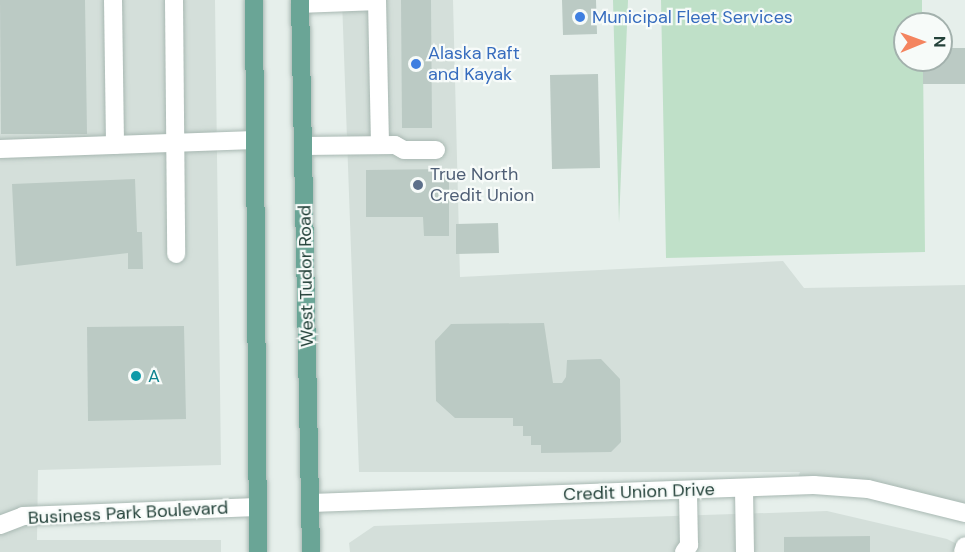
<!DOCTYPE html>
<style>
body{margin:0}
#map{position:relative;width:965px;height:552px;overflow:hidden;background:#e6efeb;font-family:"DM Sans",sans-serif}
div>[style]{position:absolute}
.built>*{inset:0;background:#d4dfda}
.green>*{inset:0;background:#bfe0c8}
.building>*{inset:0;background:#bbcac4}
.roads{filter:drop-shadow(0 0 2px #a8b8b2) drop-shadow(0 0 2px #a8b8b2)}
.minor>*{height:18px;margin:-9px;padding:0 9px;transform-origin:9px;border-radius:9px;background:#fff}
.major>*{height:18px;margin:-9px;padding:0 9px;transform-origin:9px;border-radius:9px;background:#6aa596}
.dots>*{width:16px;height:16px;translate:-50% -50%;box-sizing:border-box;border:3px solid #f7fbf9;border-radius:50%}
span{translate:-50% -50%;white-space:nowrap;text-align:center;line-height:1.15;-webkit-text-stroke:4.5px #f7fbf9;paint-order:stroke}
.shop-label{font-size:18px;color:#366cbe}
.left{translate:0 -50%;text-align:left}
.service-label{font-size:18px;color:#4e5e75}
.street-label{font-size:18px;color:#24423a}
.culture-label{font-size:18px;color:#0d838f}
.north{position:absolute;left:893px;top:12px;width:60px;height:60px;box-sizing:border-box;background:#f7fbf9;border:2px solid #a3b1ad;border-radius:50%;rotate:89deg;font-size:16px;font-weight:700;line-height:24px;text-align:center;color:#24423a}
.north::after{content:'';display:block;margin:auto;width:21px;height:27px;background:#f4845f;clip-path:polygon(50% 0,100% 100%,50% 72%,0 100%)}
</style>
<div id="map">
<div class="built">
<i style="clip-path:polygon(0 0,215px 0,221px 465px,38px 470px,37px 540px,221px 540px,221px 552px,0 552px)"></i>
<i style="clip-path:polygon(342px 0,453px 0,460px 277px,783px 261px,804px 288px,965px 285px,965px 516px,937px 503px,794px 487px,800px 472px,359px 472px)"></i>
<i style="clip-path:polygon(827px 511px,947px 539px,965px 548px,965px 552px,350px 552px,349px 543px,374px 526px)"></i>
</div>
<div class="green">
<i style="clip-path:polygon(613px 0,628px 0,619px 223px)"></i>
<i style="clip-path:polygon(661px 0,922px 0,922px 24px,905px 24px,905px 60px,923px 60px,925px 252px,666px 258px)"></i>
</div>
<div class="building">
<i style="clip-path:polygon(0 0,85px 0,87px 134px,1px 134px)"></i>
<i style="clip-path:polygon(401px 0,431px 0,432px 128px,402px 128px)"></i>
<i style="clip-path:polygon(562px 0,596px 0,597px 34px,563px 35px)"></i>
<i style="clip-path:polygon(941px 48px,965px 48px,965px 84px,923px 84px,923px 60px,941px 60px)"></i>
<i style="clip-path:polygon(598px 74px,600px 168px,552px 169px,550px 75px)"></i>
<i style="clip-path:polygon(449px 169px,449px 236px,424px 236px,423px 217px,366px 217px,366px 170px)"></i>
<i style="clip-path:polygon(135px 179px,137px 232px,142px 232px,143px 269px,128px 269px,128px 253px,16px 266px,12px 184px)"></i>
<i style="clip-path:polygon(498px 223px,499px 253px,456px 254px,456px 224px)"></i>
<i style="clip-path:polygon(544px 323px,553px 383px,562px 383px,566px 377px,567px 360px,601px 359px,620px 379px,621px 442px,611px 452px,541px 453px,541px 445px,531px 445px,531px 436px,523px 436px,523px 426px,513px 426px,513px 418px,455px 418px,436px 401px,435px 341px,451px 324px)"></i>
<i style="clip-path:polygon(184px 326px,186px 419px,88px 421px,87px 327px)"></i>
<i style="clip-path:polygon(870px 536px,870px 552px,784px 552px,784px 537px)"></i>
</div>
<div class="roads">
<div class="minor">
<i style="left:113px;top:0;width:145px;rotate:89.2deg"></i>
<i style="left:174px;top:0;width:254px;rotate:89.5deg"></i>
<i style="left:377px;top:0;width:145px;rotate:88.8deg"></i>
<i style="left:300px;top:4px;width:77px;rotate:-2.2deg"></i>
<i style="left:303px;top:146px;width:92px;rotate:-0.6deg"></i>
<i style="left:395px;top:145px;width:10px;rotate:29deg"></i>
<i style="left:404px;top:150px;width:32px"></i>
<i style="left:0;top:149px;width:255px;rotate:-2deg"></i>
<i style="left:744px;top:489px;width:63px;rotate:89.1deg"></i>
<i style="left:311px;top:503px;width:503px;rotate:-2.05deg"></i>
<i style="left:814px;top:485px;width:54px;rotate:4.2deg"></i>
<i style="left:868px;top:489px;width:100px;rotate:13.9deg"></i>
<i style="left:0;top:525px;width:25px;rotate:-21deg"></i>
<i style="left:23px;top:516px;width:234px;rotate:-2.2deg"></i>
<i style="left:684px;top:552px;width:9px;rotate:-54deg"></i>
<i style="left:689px;top:545px;width:54px;rotate:-91.1deg"></i>
<i style="left:963px;top:552px;width:6px;rotate:-72deg"></i>
</div>
<div class="major">
<i style="left:254px;top:0;width:552px;rotate:89.58deg"></i>
<i style="left:300px;top:0;width:552px;rotate:88.86deg"></i>
</div>
</div>
<div class="dots">
<i style="left:580px;top:17px;background:#3f7fe0"></i>
<i style="left:416px;top:64px;background:#3f7fe0"></i>
<i style="left:418px;top:185px;background:#5c6f8a"></i>
<i style="left:136px;top:376px;background:#0f9aa8"></i>
</div>
<div class="shop-label">
<span class="left" style="left:592px;top:17px">Municipal Fleet Services</span>
<span class="left" style="left:428px;top:64px">Alaska Raft<br>and Kayak</span>
</div>
<div class="service-label">
<span class="left" style="left:430px;top:185px">True North<br>Credit Union</span>
</div>
<div class="street-label">
<span style="left:306px;top:276px;rotate:-91deg">West Tudor Road</span>
<span style="left:639px;top:492px;rotate:-2deg">Credit Union Drive</span>
<span style="left:128px;top:513px;rotate:-3deg">Business Park Boulevard</span>
</div>
<div class="culture-label">
<span class="left" style="left:148px;top:376px">A</span>
</div>
<div class="north">N</div>
</div>
